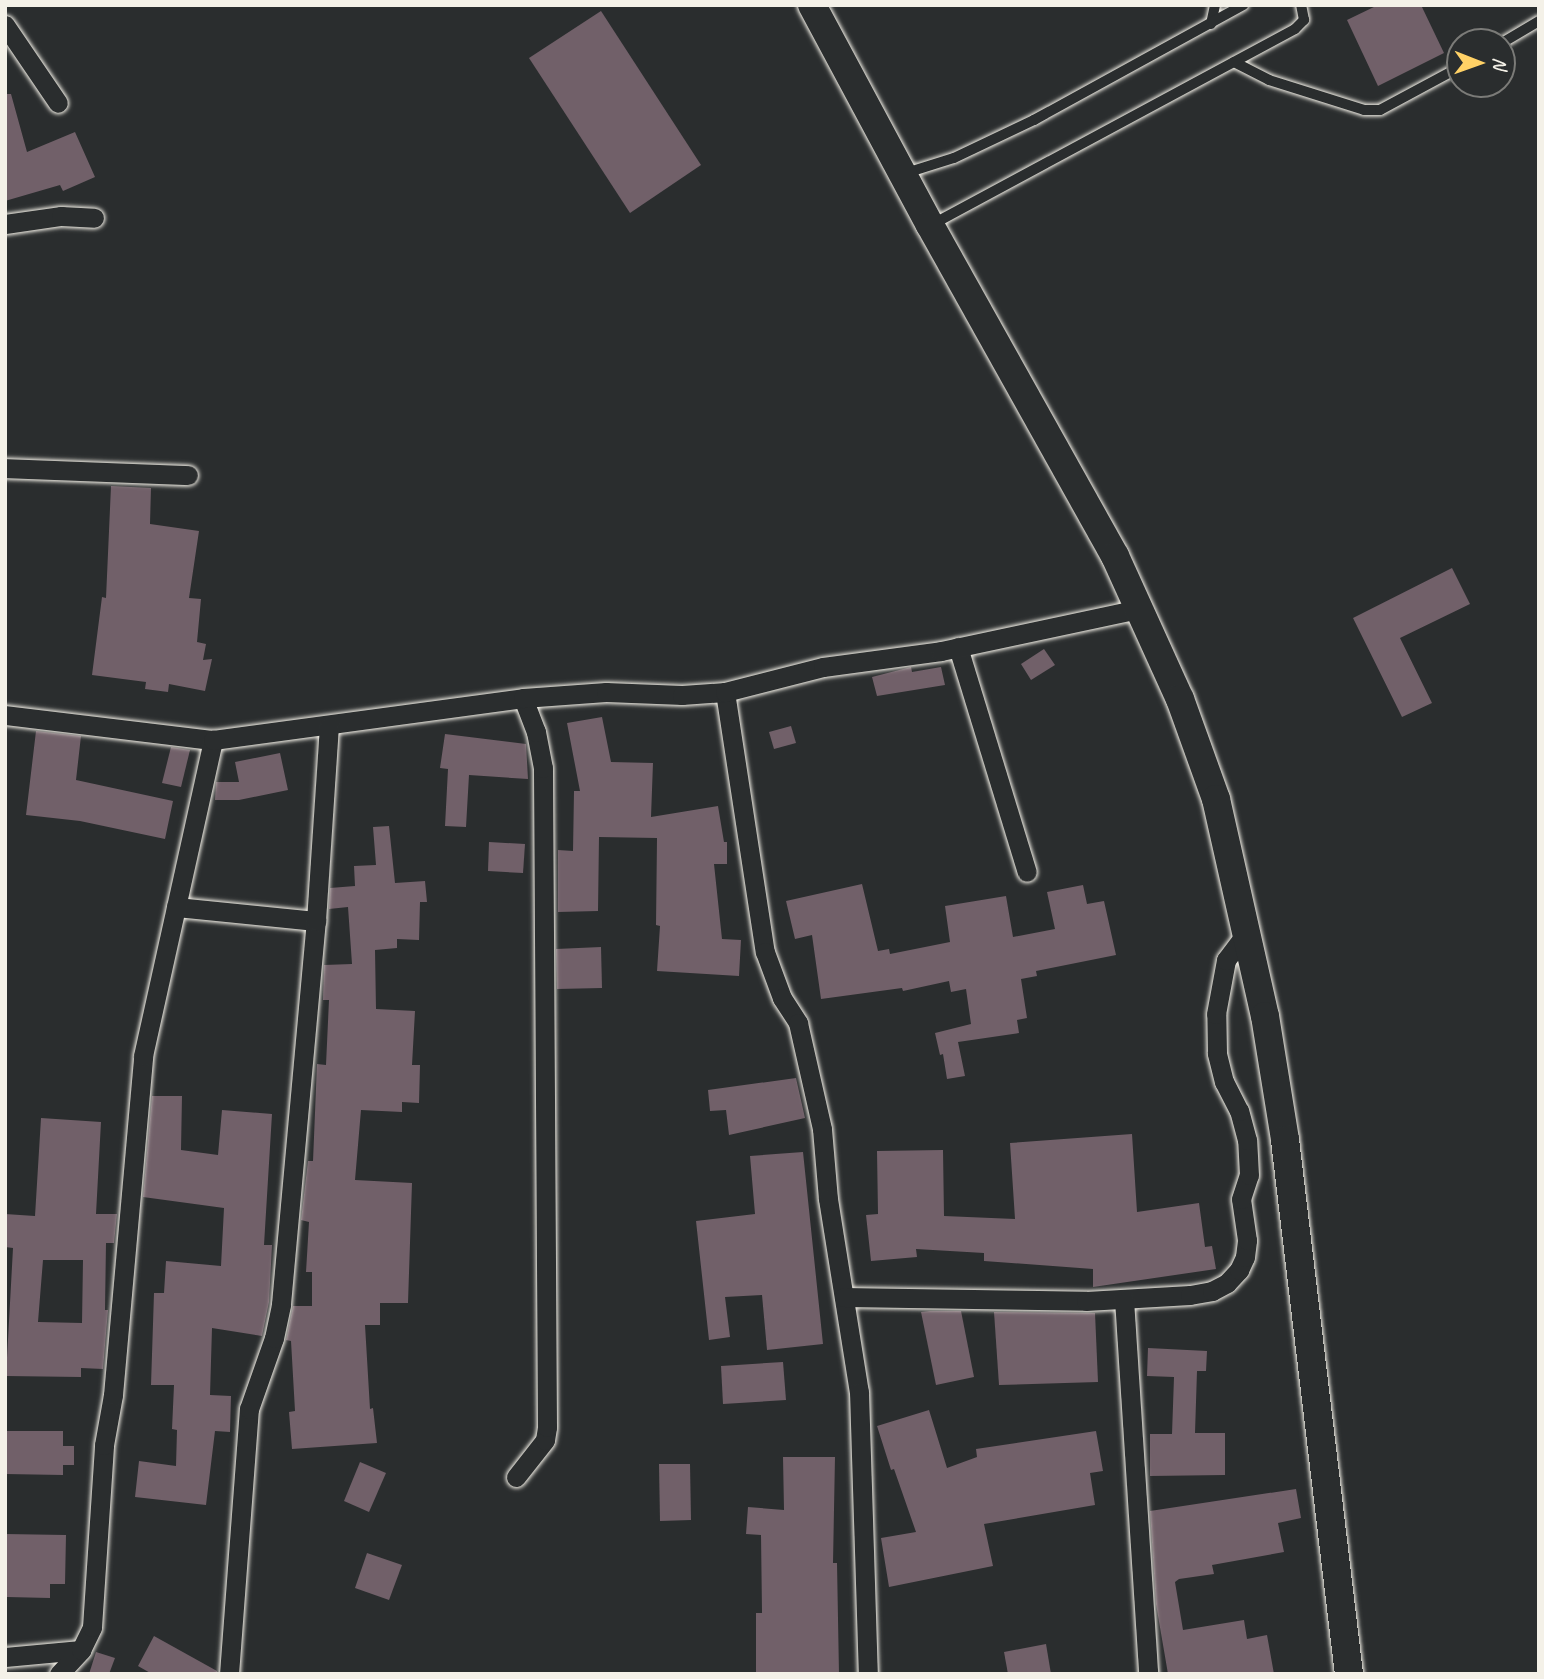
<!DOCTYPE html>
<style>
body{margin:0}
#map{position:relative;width:1544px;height:1679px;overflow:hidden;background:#2a2d2e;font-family:Caveat,sans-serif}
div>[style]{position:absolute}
.building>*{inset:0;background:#716069}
.roads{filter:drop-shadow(0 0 2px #f4f1e8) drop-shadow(0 0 2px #f4f1e8)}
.lane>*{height:10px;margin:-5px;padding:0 5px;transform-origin:5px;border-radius:5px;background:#2a2d2e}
.street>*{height:19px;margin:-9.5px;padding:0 9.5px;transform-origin:9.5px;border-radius:9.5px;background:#2a2d2e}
.secondary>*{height:28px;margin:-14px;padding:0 14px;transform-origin:14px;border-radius:14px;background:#2a2d2e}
span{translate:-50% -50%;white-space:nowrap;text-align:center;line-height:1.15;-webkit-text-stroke:6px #2a2d2e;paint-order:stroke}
.frame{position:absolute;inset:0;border:7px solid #f4f1e8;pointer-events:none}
.north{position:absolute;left:1446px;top:28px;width:70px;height:70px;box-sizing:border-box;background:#2a2d2e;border:2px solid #7b7b78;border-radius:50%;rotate:91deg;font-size:19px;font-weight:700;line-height:28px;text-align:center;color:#f4f1e8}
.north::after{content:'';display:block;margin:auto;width:24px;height:32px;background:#ffd166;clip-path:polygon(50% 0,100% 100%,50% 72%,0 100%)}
</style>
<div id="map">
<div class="building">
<i style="clip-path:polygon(1378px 5px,1421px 5px,1444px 53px,1378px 86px,1347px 20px)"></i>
<i style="clip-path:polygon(601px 11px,701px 165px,630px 213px,529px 58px)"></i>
<i style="clip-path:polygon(5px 94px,11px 94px,27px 152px,75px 132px,95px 177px,63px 191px,60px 185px,5px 201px)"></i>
<i style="clip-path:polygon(111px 486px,151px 488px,150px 524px,199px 531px,189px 598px,201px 599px,197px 642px,206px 644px,203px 660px,212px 659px,205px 691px,169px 684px,168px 692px,145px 689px,146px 682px,92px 675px,102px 597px,106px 598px)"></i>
<i style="clip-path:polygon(1452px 568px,1470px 604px,1400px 638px,1432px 703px,1402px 717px,1353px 618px)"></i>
<i style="clip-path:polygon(1044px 649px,1055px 665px,1031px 680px,1021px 664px)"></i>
<i style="clip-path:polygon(911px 667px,912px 672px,941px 667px,945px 685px,877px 696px,872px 677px)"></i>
<i style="clip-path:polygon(602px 717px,611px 762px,653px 763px,651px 817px,718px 806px,724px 842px,727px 842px,727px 864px,714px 864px,722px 939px,741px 940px,739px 976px,657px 971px,660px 926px,656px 925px,657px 838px,599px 837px,598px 911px,558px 912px,558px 850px,573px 851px,574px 791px,580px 791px,567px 723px)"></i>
<i style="clip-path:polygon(791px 726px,796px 743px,774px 749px,769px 732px)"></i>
<i style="clip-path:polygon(36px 731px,81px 736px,76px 780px,173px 801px,165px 839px,80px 821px,26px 815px)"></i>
<i style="clip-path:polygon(445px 734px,526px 744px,528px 779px,469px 775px,466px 827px,445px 826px,448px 769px,440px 768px)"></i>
<i style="clip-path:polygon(171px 747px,190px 750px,181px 787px,162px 783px)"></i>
<i style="clip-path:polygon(280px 753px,288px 790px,239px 800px,215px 800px,216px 782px,239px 782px,235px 762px)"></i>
<i style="clip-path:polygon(389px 826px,395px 883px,425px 881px,427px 902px,420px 902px,419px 940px,397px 939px,397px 948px,375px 950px,376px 1009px,415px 1011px,412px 1065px,420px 1065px,419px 1103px,402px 1102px,402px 1112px,361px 1110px,355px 1180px,412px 1183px,408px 1303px,380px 1303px,380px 1325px,365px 1325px,370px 1409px,373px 1408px,377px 1443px,292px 1449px,289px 1412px,295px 1411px,291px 1341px,286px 1340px,293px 1306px,312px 1306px,312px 1272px,306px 1272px,309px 1222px,301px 1220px,308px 1161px,313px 1161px,317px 1064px,326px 1065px,329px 1000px,323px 1000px,324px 965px,352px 964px,348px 907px,329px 909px,330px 888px,355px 886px,354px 866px,376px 865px,373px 827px)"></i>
<i style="clip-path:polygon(489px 842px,525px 844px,523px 873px,488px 871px)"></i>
<i style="clip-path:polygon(862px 884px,878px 951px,889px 949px,890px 954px,950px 942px,945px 906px,1006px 896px,1013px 937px,1055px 929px,1047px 892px,1083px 885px,1087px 904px,1104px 901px,1116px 955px,1036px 971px,1037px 976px,1021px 979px,1027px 1018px,1017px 1020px,1019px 1033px,958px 1042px,965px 1076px,947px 1079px,943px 1054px,940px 1055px,935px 1033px,971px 1024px,966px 989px,951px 992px,949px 981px,903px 991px,902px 988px,821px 999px,812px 935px,795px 939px,786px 901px)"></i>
<i style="clip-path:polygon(601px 947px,602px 988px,557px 989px,556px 949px)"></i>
<i style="clip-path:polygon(796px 1078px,805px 1118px,729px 1135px,726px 1110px,710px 1111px,708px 1090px)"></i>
<i style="clip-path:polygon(152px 1096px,182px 1096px,181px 1150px,218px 1155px,222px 1110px,272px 1114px,264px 1245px,272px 1245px,269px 1302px,262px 1336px,212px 1328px,210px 1395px,231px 1396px,230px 1432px,215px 1431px,206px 1505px,135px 1497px,139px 1461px,176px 1466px,177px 1430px,172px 1429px,174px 1385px,151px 1385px,154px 1293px,164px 1293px,166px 1261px,221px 1266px,224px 1208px,143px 1197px)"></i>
<i style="clip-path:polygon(evenodd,41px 1118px,101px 1122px,96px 1214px,117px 1214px,114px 1243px,106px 1243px,105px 1310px,108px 1310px,103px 1369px,81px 1368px,81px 1377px,6px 1376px,13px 1248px,5px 1247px,5px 1214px,35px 1216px,41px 1118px,43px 1260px,83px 1260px,82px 1323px,38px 1322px,43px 1260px)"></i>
<i style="clip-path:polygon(1132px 1134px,1137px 1212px,1199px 1203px,1205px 1247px,1212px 1246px,1216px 1269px,1093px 1287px,1093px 1269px,984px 1261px,984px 1253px,916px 1249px,917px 1257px,871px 1261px,866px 1215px,878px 1214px,877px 1151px,943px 1150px,944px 1216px,1015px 1219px,1010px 1143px)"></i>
<i style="clip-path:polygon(803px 1152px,823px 1344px,767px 1350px,762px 1295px,725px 1297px,730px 1337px,709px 1340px,696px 1221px,755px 1214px,750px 1156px)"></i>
<i style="clip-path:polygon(930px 1311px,961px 1311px,974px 1377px,936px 1385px,921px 1312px)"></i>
<i style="clip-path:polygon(994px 1312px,1095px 1313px,1098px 1382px,999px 1385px)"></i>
<i style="clip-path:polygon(1148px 1348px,1207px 1351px,1206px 1371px,1197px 1371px,1195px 1433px,1225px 1433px,1225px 1475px,1150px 1476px,1150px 1434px,1172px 1434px,1174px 1377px,1147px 1376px)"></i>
<i style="clip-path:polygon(783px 1362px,786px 1400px,723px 1404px,721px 1366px)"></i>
<i style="clip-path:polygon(929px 1410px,947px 1468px,977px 1457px,976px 1449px,1096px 1431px,1103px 1471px,1090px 1473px,1095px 1505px,984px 1524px,993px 1566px,889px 1587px,881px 1538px,916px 1532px,894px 1469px,891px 1470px,877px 1426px)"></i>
<i style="clip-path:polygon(6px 1431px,63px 1431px,63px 1446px,74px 1446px,74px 1465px,63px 1465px,63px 1475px,5px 1474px)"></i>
<i style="clip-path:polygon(783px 1457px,835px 1457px,833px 1563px,837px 1563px,839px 1674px,756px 1674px,756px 1613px,762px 1613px,761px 1535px,746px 1534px,748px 1507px,784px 1510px)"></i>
<i style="clip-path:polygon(360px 1462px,386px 1473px,369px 1512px,344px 1501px)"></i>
<i style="clip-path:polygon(659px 1464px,690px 1464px,691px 1520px,660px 1521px)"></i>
<i style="clip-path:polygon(1296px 1489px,1301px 1518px,1278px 1523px,1284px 1552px,1212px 1565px,1214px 1574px,1179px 1579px,1175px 1582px,1183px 1630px,1244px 1620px,1247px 1639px,1267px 1635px,1274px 1674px,1168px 1674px,1156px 1604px,1150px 1511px)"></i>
<i style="clip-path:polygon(5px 1534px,66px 1535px,65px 1584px,50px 1584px,50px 1598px,7px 1597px)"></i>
<i style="clip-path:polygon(367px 1553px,402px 1565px,389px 1600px,355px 1588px)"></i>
<i style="clip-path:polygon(154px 1636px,217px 1671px,217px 1674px,152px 1674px,138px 1666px)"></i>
<i style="clip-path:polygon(1046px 1644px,1051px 1674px,1008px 1674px,1004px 1652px)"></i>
<i style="clip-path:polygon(96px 1652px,115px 1658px,109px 1674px,89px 1674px)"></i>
</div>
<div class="roads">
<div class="lane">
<i style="left:1211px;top:24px;width:19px;rotate:-78deg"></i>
<i style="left:1502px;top:43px;width:43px;rotate:-30.7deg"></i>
<i style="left:1234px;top:62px;width:39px;rotate:27deg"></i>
<i style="left:1269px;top:80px;width:100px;rotate:17.5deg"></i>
<i style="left:1364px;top:110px;width:16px"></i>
<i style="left:1380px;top:110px;width:91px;rotate:-28.3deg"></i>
<i style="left:906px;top:173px;width:50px;rotate:-17.4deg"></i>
<i style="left:954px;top:158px;width:89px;rotate:-25.4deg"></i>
<i style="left:1034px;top:120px;width:239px;rotate:-28.8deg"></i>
<i style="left:933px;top:224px;width:411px;rotate:-28.3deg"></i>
<i style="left:1295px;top:29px;width:13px;rotate:-45deg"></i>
<i style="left:1304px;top:20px;width:15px;rotate:-101deg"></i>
</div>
<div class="street">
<i style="left:5px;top:25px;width:94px;rotate:55.8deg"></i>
<i style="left:5px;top:224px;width:57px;rotate:-8.1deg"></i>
<i style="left:61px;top:216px;width:33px;rotate:3deg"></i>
<i style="left:5px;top:468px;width:183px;rotate:2.2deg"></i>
<i style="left:958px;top:647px;width:235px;rotate:73deg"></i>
<i style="left:725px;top:692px;width:263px;rotate:81.3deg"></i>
<i style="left:765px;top:952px;width:49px;rotate:69.7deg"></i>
<i style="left:782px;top:998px;width:30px;rotate:57deg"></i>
<i style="left:798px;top:1023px;width:109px;rotate:77.2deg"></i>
<i style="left:822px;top:1129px;width:70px;rotate:85.1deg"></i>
<i style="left:828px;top:1199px;width:195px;rotate:80.9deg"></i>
<i style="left:859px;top:1392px;width:282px;rotate:88.2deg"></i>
<i style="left:5px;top:715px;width:209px;rotate:6.9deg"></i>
<i style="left:176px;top:907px;width:141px;rotate:5.7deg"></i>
<i style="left:844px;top:1297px;width:242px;rotate:0.9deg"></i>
<i style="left:1086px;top:1301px;width:104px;rotate:-3.3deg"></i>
<i style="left:1190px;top:1295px;width:22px;rotate:-10deg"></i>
<i style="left:1212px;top:1291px;width:17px;rotate:-28deg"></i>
<i style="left:1227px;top:1283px;width:18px;rotate:-47deg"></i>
<i style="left:1239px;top:1270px;width:14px;rotate:-65deg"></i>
<i style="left:1245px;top:1257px;width:17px;rotate:-83deg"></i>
<i style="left:1247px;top:1240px;width:41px;rotate:-98.3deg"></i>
<i style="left:1241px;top:1199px;width:25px;rotate:-72deg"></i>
<i style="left:1249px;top:1175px;width:35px;rotate:-93deg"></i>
<i style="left:1247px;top:1140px;width:30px;rotate:-105deg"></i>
<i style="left:1239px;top:1111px;width:33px;rotate:-117deg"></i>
<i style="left:1224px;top:1082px;width:30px;rotate:-104deg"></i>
<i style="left:1217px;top:1053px;width:39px;rotate:-91deg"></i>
<i style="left:1216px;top:1014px;width:55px;rotate:-79.5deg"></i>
<i style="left:1226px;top:960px;width:36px;rotate:-53deg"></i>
<i style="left:1124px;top:1299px;width:376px;rotate:86.3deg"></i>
<i style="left:516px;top:1477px;width:47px;rotate:-51.9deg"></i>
<i style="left:545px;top:1440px;width:13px;rotate:-81deg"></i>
<i style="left:547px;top:1427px;width:659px;rotate:-90.35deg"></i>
<i style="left:543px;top:768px;width:37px;rotate:-101deg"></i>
<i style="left:536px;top:732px;width:36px;rotate:-111deg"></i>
<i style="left:5px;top:1657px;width:76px;rotate:-5.3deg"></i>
<i style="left:59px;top:1674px;width:33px;rotate:-47deg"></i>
<i style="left:81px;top:1650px;width:25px;rotate:-64deg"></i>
<i style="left:92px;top:1627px;width:182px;rotate:-86.2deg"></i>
<i style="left:104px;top:1445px;width:51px;rotate:-79.8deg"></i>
<i style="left:113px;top:1395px;width:340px;rotate:-84.9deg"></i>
<i style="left:143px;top:1056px;width:324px;rotate:-77.5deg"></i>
<i style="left:213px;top:740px;width:313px;rotate:-7.7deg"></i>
<i style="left:523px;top:698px;width:83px;rotate:-4.1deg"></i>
<i style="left:606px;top:692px;width:76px;rotate:2.3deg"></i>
<i style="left:682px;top:695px;width:43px;rotate:-4deg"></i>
<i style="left:725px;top:692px;width:101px;rotate:-14.3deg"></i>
<i style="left:823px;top:667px;width:119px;rotate:-7.7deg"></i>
<i style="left:941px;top:651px;width:202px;rotate:-12deg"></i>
<i style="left:229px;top:1674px;width:266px;rotate:-85.7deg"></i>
<i style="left:249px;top:1409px;width:75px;rotate:-70.6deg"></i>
<i style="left:274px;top:1338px;width:35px;rotate:-78deg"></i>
<i style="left:281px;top:1304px;width:385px;rotate:-84.8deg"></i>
<i style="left:316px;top:921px;width:195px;rotate:-86.2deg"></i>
</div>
<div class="secondary">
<i style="left:812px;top:5px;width:250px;rotate:61.8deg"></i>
<i style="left:930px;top:225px;width:379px;rotate:60.8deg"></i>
<i style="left:1115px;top:556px;width:157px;rotate:65.6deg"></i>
<i style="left:1180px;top:699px;width:106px;rotate:70.2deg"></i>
<i style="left:1216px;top:799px;width:222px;rotate:77.3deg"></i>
<i style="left:1265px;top:1016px;width:126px;rotate:80.8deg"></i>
<i style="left:1285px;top:1140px;width:538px;rotate:83.17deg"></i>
</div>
</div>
<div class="frame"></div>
<div class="north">N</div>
</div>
